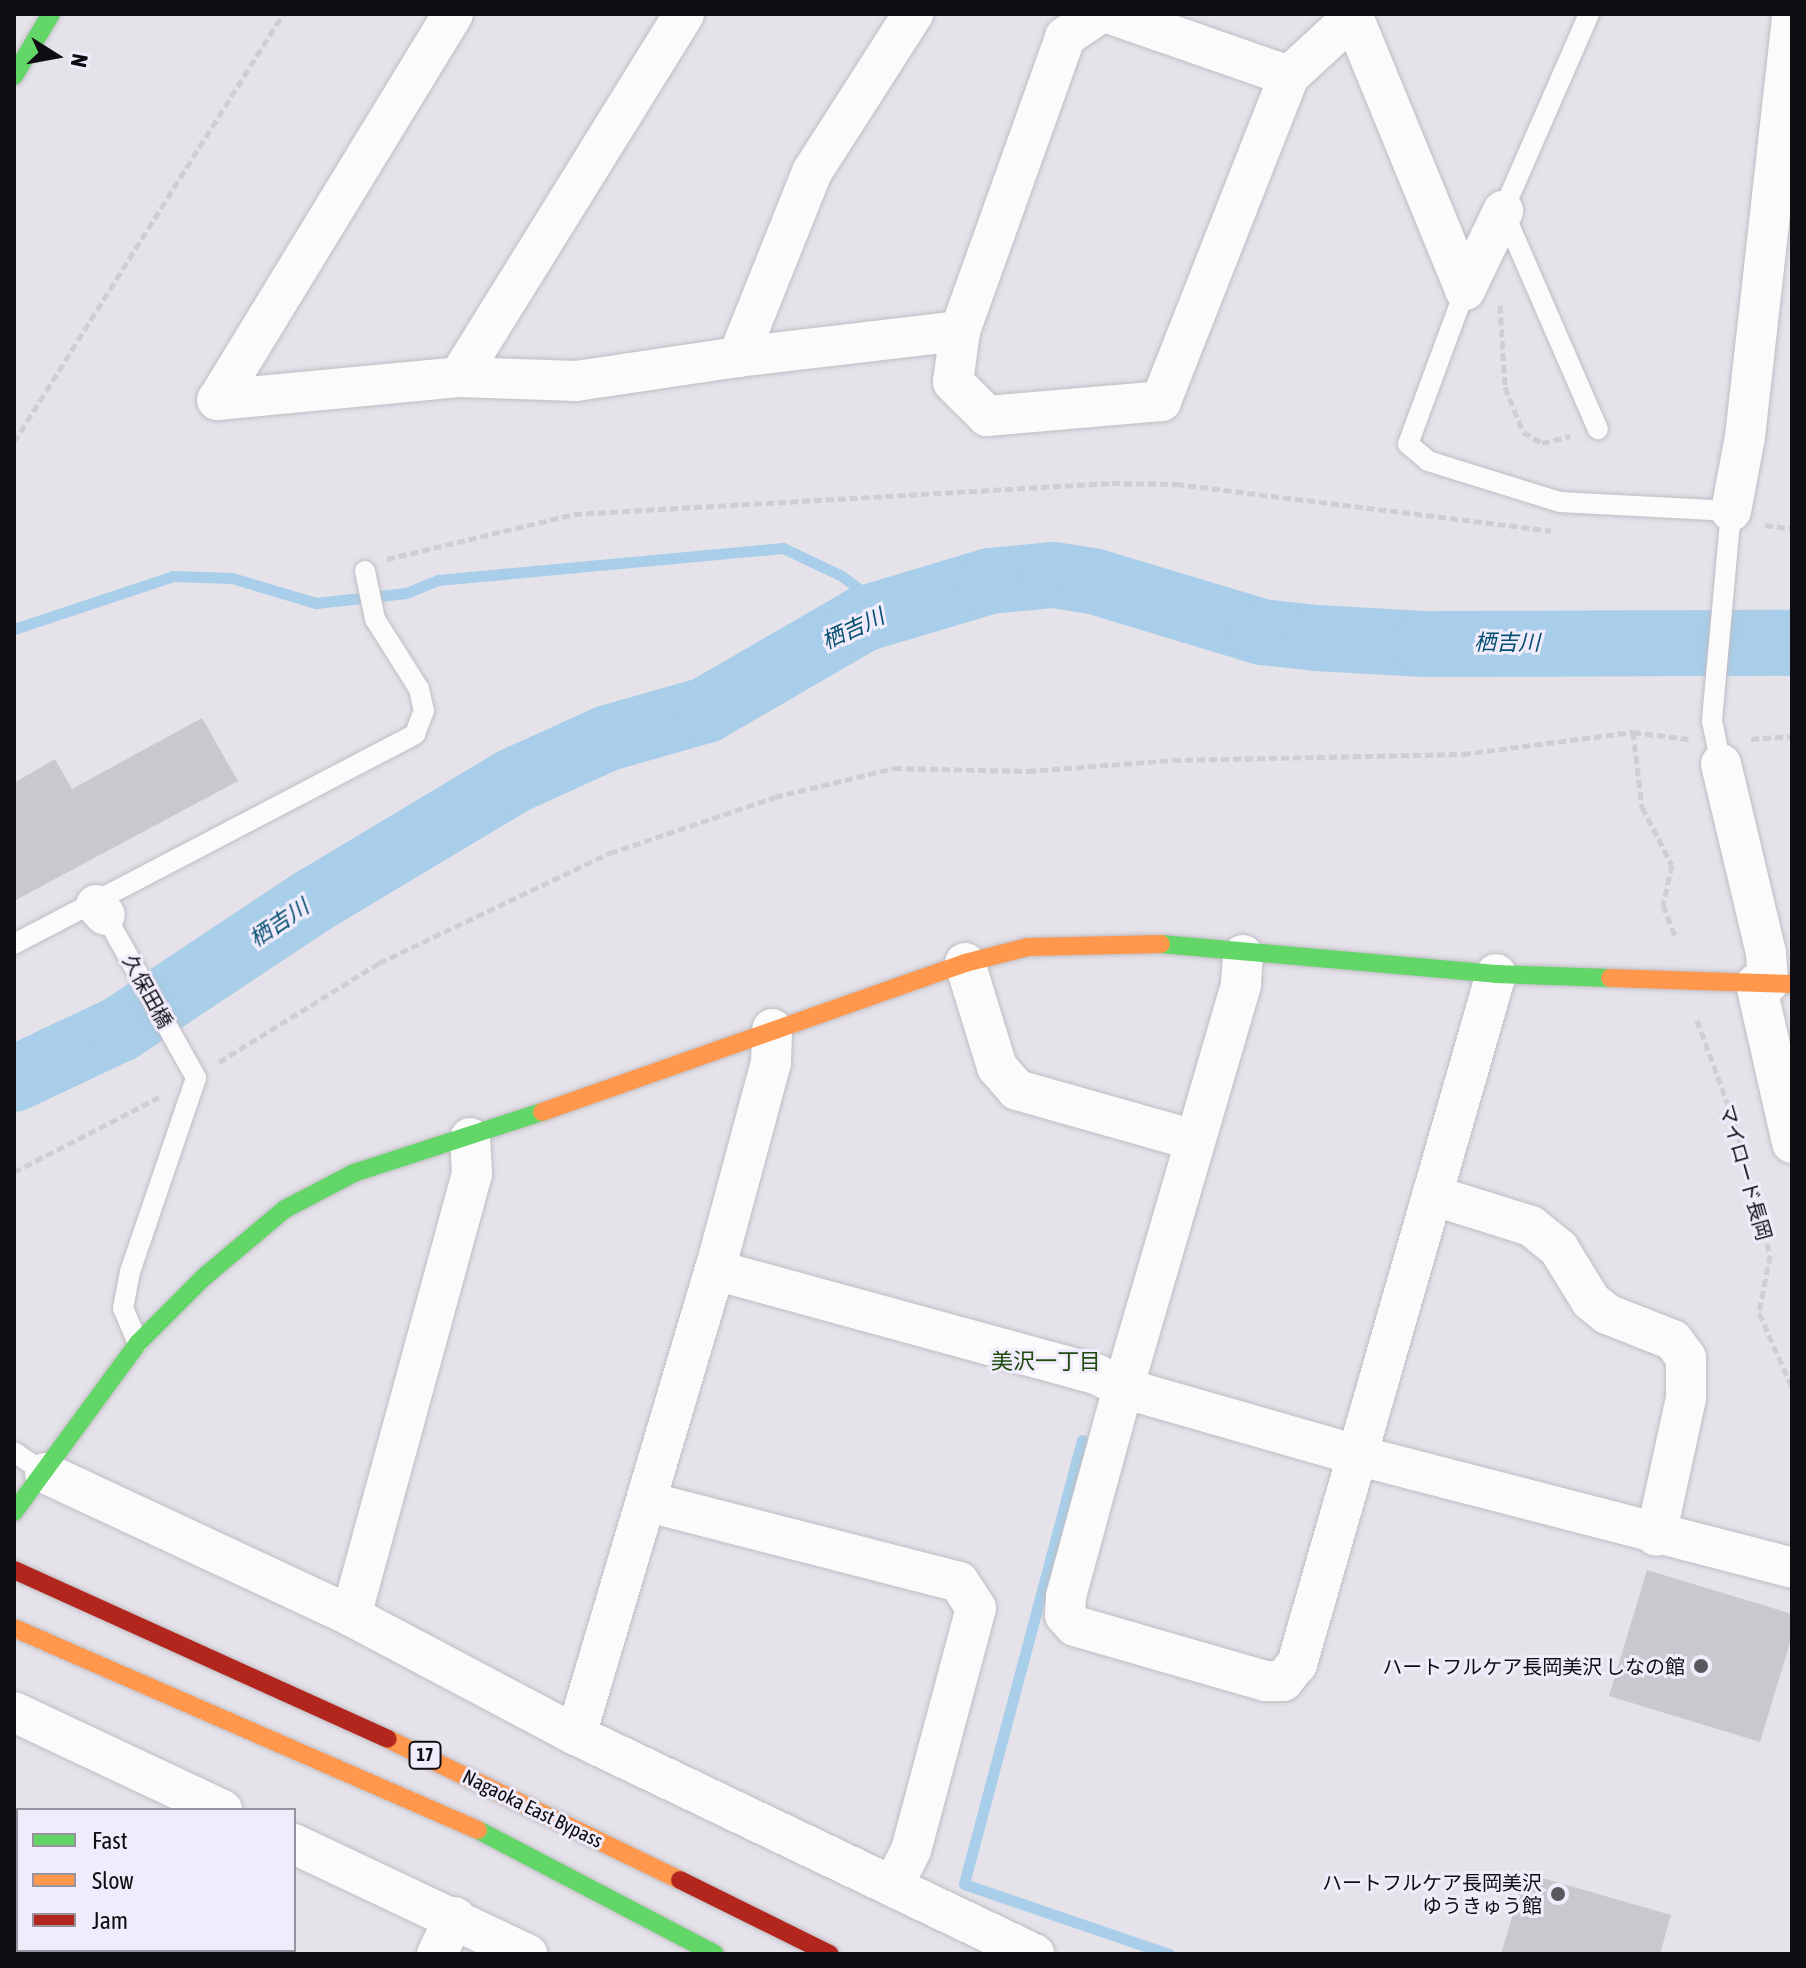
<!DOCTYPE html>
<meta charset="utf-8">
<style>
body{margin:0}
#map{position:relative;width:1806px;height:1968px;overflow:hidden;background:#e5e2ea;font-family:"Asap Condensed","Noto Sans JP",sans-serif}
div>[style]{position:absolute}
.stream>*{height:11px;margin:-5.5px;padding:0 5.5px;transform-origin:5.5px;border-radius:5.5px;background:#a8cee9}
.river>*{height:66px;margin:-33px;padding:0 33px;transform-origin:33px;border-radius:33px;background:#a8cee9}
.building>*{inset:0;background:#c8c9ce}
.path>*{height:5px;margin-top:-2.5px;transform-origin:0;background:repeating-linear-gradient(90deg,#cfced0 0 8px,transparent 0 12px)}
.roads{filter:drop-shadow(0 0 2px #bfbdc3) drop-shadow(0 0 2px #bfbdc3)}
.lane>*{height:20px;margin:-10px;padding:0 10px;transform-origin:10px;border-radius:10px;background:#fbfbfc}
.street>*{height:40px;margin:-20px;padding:0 20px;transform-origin:20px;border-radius:20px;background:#fbfbfc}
.fast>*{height:18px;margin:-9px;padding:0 9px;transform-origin:9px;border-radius:9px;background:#63d668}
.slow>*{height:18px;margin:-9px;padding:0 9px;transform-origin:9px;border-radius:9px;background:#ff974d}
.jam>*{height:18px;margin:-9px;padding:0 9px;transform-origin:9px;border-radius:9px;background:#b3261e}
.dots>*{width:22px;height:22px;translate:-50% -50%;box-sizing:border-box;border:4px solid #f1ecfc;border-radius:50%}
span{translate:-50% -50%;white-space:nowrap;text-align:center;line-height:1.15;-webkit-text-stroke:6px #f1ecfc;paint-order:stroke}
.shield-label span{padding:2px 6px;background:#f1ecfc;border:2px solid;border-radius:6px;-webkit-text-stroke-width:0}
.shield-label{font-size:18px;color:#0f0d12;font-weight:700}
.street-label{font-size:20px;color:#0f0d12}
.poi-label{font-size:20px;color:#0f0d12}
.right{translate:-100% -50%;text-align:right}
.water-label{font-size:22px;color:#044f70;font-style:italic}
.neighbourhood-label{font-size:22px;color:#1e4a0e}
.frame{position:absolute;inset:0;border:16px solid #0f0d12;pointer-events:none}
.legend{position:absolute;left:16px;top:1808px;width:280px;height:144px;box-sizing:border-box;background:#f1ecfc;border:2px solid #97939e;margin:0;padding:10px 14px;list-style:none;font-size:24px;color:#0f0d12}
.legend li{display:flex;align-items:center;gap:16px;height:40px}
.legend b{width:40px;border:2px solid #97939e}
.north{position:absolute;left:16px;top:16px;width:80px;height:80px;-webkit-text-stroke:6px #f1ecfc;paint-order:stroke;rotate:101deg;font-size:22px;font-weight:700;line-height:32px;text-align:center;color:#0f0d12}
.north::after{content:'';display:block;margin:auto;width:28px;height:36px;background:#0f0d12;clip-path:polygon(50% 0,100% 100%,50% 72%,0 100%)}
</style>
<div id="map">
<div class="stream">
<i style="left:14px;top:629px;width:168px;rotate:-18.4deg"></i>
<i style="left:173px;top:576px;width:59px;rotate:1.9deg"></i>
<i style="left:232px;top:578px;width:88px;rotate:16.6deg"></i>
<i style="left:316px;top:603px;width:91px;rotate:-6.3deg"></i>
<i style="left:406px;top:593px;width:35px;rotate:-22deg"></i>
<i style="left:438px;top:580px;width:346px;rotate:-5.3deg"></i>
<i style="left:783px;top:548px;width:65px;rotate:25.4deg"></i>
<i style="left:842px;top:576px;width:43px;rotate:37.4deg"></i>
<i style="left:876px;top:602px;width:32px;rotate:14deg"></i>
<i style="left:1082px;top:1440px;width:459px;rotate:104.9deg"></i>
<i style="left:964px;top:1884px;width:217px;rotate:18.9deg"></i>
</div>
<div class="river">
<i style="left:14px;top:1079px;width:117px;rotate:-25.3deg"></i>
<i style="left:120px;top:1029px;width:235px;rotate:-33.6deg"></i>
<i style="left:316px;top:899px;width:230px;rotate:-30.9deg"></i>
<i style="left:513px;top:781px;width:104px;rotate:-24.4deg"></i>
<i style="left:608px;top:738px;width:102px;rotate:-15.9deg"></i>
<i style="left:706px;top:710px;width:181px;rotate:-30.1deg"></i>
<i style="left:863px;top:619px;width:133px;rotate:-16.7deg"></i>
<i style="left:990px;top:581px;width:64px;rotate:-5.4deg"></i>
<i style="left:1054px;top:575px;width:39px;rotate:9deg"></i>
<i style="left:1093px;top:581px;width:177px;rotate:16.8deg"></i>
<i style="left:1262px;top:632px;width:55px;rotate:6.2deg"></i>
<i style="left:1317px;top:638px;width:109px;rotate:3.2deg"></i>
<i style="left:1426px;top:644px;width:366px;rotate:-0.2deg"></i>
</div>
<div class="building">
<i style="clip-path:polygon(202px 718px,238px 781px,14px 901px,14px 783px,55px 759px,72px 789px)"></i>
<i style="clip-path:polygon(1647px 1570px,1792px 1614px,1792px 1636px,1760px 1742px,1609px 1696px)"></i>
<i style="clip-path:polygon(1525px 1873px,1671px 1915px,1660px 1954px,1501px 1954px)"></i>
</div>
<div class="path">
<i style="left:1500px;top:305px;width:82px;rotate:86.5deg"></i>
<i style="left:1505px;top:387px;width:48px;rotate:68.2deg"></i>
<i style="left:1523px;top:432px;width:22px;rotate:30deg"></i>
<i style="left:1542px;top:443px;width:29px;rotate:-14deg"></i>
<i style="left:14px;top:442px;width:506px;rotate:-57.85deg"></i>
<i style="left:1765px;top:525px;width:27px;rotate:8deg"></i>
<i style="left:387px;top:559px;width:192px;rotate:-13.5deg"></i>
<i style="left:574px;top:514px;width:539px;rotate:-3.3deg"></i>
<i style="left:1112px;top:483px;width:64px;rotate:0.9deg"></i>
<i style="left:1176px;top:484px;width:378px;rotate:7.1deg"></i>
<i style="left:1633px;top:732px;width:76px;rotate:83.2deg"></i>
<i style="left:1642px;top:807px;width:65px;rotate:62.7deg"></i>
<i style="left:1672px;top:865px;width:41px;rotate:102.7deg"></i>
<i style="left:1663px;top:905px;width:36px;rotate:69deg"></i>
<i style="left:1751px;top:739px;width:41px;rotate:-4.2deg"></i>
<i style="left:1697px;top:1020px;width:114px;rotate:70deg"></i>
<i style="left:1736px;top:1127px;width:132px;rotate:75.1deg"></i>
<i style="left:1770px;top:1255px;width:59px;rotate:100.7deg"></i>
<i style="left:1759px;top:1313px;width:81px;rotate:66deg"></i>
<i style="left:219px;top:1062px;width:188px;rotate:-31.7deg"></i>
<i style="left:379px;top:963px;width:256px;rotate:-25.5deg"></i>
<i style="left:610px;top:853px;width:174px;rotate:-18.7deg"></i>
<i style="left:775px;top:797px;width:122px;rotate:-13.7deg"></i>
<i style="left:894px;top:768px;width:134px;rotate:1.3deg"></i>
<i style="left:1028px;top:771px;width:145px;rotate:-4.3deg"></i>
<i style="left:1173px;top:760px;width:290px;rotate:-1.2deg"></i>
<i style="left:1463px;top:754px;width:171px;rotate:-7.4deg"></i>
<i style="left:1633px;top:732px;width:56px;rotate:7.1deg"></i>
<i style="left:14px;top:1172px;width:163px;rotate:-27.3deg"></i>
</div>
<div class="roads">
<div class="lane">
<i style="left:1589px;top:14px;width:215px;rotate:113.6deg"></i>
<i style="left:1503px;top:211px;width:238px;rotate:66.5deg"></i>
<i style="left:1465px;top:290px;width:164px;rotate:110.3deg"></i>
<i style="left:1408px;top:444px;width:26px;rotate:40deg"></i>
<i style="left:1428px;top:461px;width:138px;rotate:17.3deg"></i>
<i style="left:1560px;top:502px;width:171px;rotate:3deg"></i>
<i style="left:1731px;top:511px;width:211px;rotate:95.2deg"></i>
<i style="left:1712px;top:721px;width:44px;rotate:78.2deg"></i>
<i style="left:105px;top:915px;width:187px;rotate:60.8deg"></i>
<i style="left:196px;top:1078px;width:205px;rotate:108.8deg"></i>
<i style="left:130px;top:1272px;width:37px;rotate:101deg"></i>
<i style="left:123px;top:1308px;width:38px;rotate:67deg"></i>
<i style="left:14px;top:944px;width:453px;rotate:-27.6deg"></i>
<i style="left:415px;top:734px;width:25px;rotate:-69deg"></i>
<i style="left:424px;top:711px;width:23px;rotate:-103deg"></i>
<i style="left:419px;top:689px;width:83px;rotate:-122.2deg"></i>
<i style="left:375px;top:619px;width:49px;rotate:-101.8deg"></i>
<i style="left:14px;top:1452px;width:37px;rotate:34deg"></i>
</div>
<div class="street">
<i style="left:453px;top:14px;width:452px;rotate:121.4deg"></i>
<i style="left:217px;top:400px;width:243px;rotate:-5.4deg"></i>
<i style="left:459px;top:377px;width:117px;rotate:2deg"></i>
<i style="left:576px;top:381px;width:164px;rotate:-8.4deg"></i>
<i style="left:738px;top:357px;width:199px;rotate:-68.2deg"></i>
<i style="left:812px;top:172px;width:188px;rotate:-57.4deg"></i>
<i style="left:1111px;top:14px;width:188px;rotate:19.2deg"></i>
<i style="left:1289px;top:76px;width:87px;rotate:-42.7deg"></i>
<i style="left:1352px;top:14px;width:298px;rotate:67.7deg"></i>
<i style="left:1465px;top:290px;width:88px;rotate:-64.3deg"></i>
<i style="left:960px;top:331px;width:51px;rotate:97.8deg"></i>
<i style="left:953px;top:382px;width:48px;rotate:45deg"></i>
<i style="left:987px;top:416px;width:175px;rotate:-4.9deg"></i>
<i style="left:1161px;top:401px;width:349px;rotate:-68.5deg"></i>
<i style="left:738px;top:357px;width:224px;rotate:-6.7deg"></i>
<i style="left:960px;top:331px;width:312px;rotate:-70.3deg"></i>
<i style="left:1065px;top:37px;width:41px;rotate:-34.1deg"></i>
<i style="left:459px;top:377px;width:427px;rotate:-58.2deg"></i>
<i style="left:1731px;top:511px;width:75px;rotate:-79.3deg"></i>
<i style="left:1745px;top:437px;width:423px;rotate:-83.6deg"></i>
<i style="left:1721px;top:764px;width:194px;rotate:76.6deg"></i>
<i style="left:1766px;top:953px;width:30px;rotate:86deg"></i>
<i style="left:96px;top:905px;width:13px;rotate:48deg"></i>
<i style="left:1243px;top:955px;width:30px;rotate:94deg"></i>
<i style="left:1241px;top:985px;width:420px;rotate:106.3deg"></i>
<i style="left:1123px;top:1388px;width:216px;rotate:105.3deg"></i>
<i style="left:1066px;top:1596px;width:19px;rotate:93deg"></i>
<i style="left:1065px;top:1615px;width:15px;rotate:48deg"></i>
<i style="left:1075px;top:1626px;width:199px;rotate:16.1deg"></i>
<i style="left:1266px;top:1681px;width:17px"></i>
<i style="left:1283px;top:1681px;width:22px;rotate:-51deg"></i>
<i style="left:1297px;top:1664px;width:718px;rotate:-73.91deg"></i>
<i style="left:965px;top:963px;width:109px;rotate:72.9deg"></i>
<i style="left:997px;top:1067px;width:30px;rotate:49deg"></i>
<i style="left:1017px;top:1090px;width:184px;rotate:15.8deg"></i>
<i style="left:1756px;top:984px;width:163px;rotate:77.2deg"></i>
<i style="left:1432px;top:1195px;width:104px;rotate:17.4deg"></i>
<i style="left:1531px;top:1226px;width:36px;rotate:39deg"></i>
<i style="left:1559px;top:1249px;width:61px;rotate:58.4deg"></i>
<i style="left:1591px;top:1301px;width:21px;rotate:39deg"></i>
<i style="left:1607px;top:1314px;width:71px;rotate:21.5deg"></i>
<i style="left:1673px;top:1340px;width:22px;rotate:54deg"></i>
<i style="left:1686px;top:1358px;width:40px;rotate:90deg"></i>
<i style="left:1686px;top:1398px;width:141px;rotate:102.3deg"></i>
<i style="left:715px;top:1270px;width:395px;rotate:15.3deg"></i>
<i style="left:1096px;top:1374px;width:30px;rotate:27deg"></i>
<i style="left:1123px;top:1388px;width:242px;rotate:16deg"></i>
<i style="left:1356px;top:1455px;width:450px;rotate:14.5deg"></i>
<i style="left:45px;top:1473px;width:338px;rotate:25deg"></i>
<i style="left:351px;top:1616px;width:255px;rotate:27.9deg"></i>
<i style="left:576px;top:1735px;width:508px;rotate:25.56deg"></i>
<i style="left:648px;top:1502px;width:321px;rotate:14.4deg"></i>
<i style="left:959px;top:1582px;width:31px;rotate:57deg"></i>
<i style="left:976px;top:1608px;width:251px;rotate:105deg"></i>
<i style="left:911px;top:1850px;width:40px;rotate:116.6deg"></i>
<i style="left:351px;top:1616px;width:458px;rotate:-74.7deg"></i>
<i style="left:472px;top:1174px;width:36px;rotate:-93deg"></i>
<i style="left:14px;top:1712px;width:230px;rotate:25.2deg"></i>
<i style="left:576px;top:1735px;width:485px;rotate:-73.4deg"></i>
<i style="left:715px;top:1270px;width:215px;rotate:-74.9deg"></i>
<i style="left:771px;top:1062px;width:33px;rotate:-88deg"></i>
<i style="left:294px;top:1844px;width:258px;rotate:25.3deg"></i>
<i style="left:437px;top:1954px;width:41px;rotate:-64.1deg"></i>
</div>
<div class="fast">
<i style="left:14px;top:76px;width:72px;rotate:-59.2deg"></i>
<i style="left:1161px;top:944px;width:336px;rotate:5.1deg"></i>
<i style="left:1496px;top:974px;width:114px;rotate:2deg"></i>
<i style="left:14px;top:1512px;width:210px;rotate:-53.7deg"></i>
<i style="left:138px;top:1343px;width:93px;rotate:-45deg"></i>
<i style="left:204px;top:1277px;width:106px;rotate:-40deg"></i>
<i style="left:285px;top:1209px;width:78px;rotate:-27.6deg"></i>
<i style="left:354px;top:1173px;width:198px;rotate:-18deg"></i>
<i style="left:478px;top:1830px;width:267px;rotate:27.6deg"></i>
</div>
<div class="slow">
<i style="left:1610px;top:978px;width:182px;rotate:1.9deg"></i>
<i style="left:542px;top:1112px;width:448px;rotate:-19.4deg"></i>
<i style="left:965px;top:963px;width:65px;rotate:-14.3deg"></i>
<i style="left:1028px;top:947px;width:133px;rotate:-1.3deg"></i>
<i style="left:14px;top:1628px;width:506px;rotate:23.53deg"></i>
<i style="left:388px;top:1739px;width:324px;rotate:25.8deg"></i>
</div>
<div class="jam">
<i style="left:14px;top:1570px;width:410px;rotate:24.3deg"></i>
<i style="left:680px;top:1880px;width:167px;rotate:26.3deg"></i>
</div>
</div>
<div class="dots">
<i style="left:1701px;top:1666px;background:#5a585e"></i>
<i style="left:1558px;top:1894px;background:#5a585e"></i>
</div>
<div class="shield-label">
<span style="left:425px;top:1755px">17</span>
</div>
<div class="street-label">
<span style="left:148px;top:991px;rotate:61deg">久保田橋</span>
<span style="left:1746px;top:1172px;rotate:74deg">マイロード長岡</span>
<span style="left:533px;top:1808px;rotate:26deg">Nagaoka East Bypass</span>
</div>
<div class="poi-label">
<span class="right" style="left:1685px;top:1666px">ハートフルケア長岡美沢 しなの館</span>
<span class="right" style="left:1542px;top:1894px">ハートフルケア長岡美沢<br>ゆうきゅう館</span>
</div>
<div class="water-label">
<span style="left:853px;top:629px;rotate:-25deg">栖吉川</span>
<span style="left:1507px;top:643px">栖吉川</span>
<span style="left:279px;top:923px;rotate:-34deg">栖吉川</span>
</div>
<div class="neighbourhood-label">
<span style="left:1046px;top:1362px">美沢一丁目</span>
</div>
<div class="frame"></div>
<ul class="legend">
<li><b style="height:10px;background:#63d668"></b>Fast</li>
<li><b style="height:10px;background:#ff974d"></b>Slow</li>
<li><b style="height:10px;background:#b3261e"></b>Jam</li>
</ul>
<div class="north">N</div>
</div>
